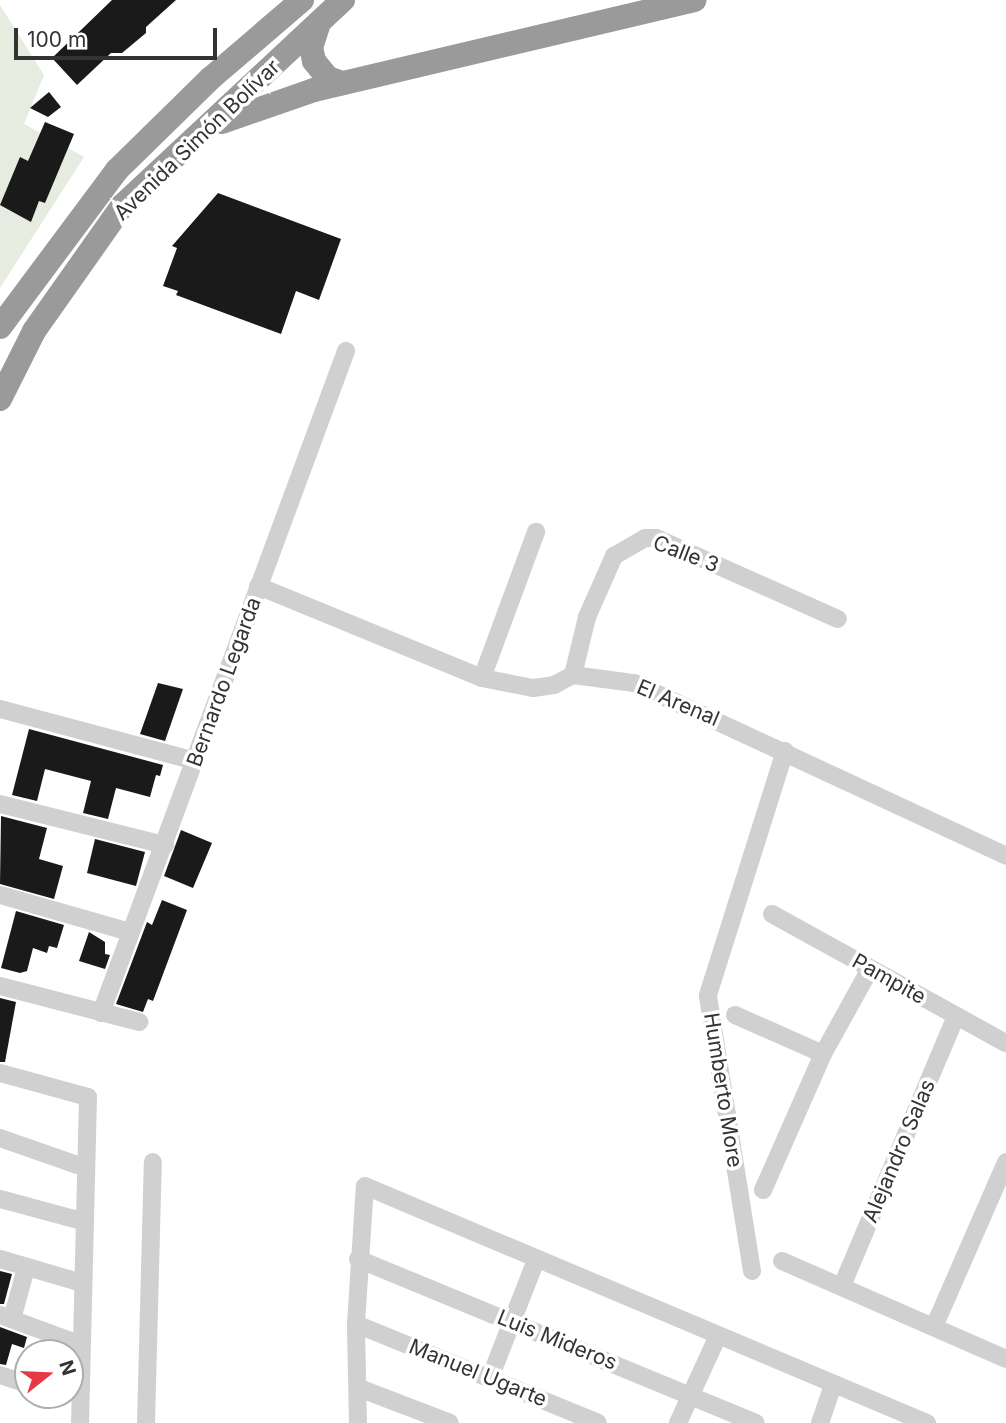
<!DOCTYPE html>
<meta charset="utf-8">
<style>
body{margin:0}
#map{position:relative;width:1006px;height:1423px;overflow:hidden;background:#fff;font-family:Inter,sans-serif}
div>[style]{position:absolute}
.green>*{inset:0;background:#e6ecdf}
.building>*{inset:0;background:#1a1a1a}
.minor>*{height:18px;margin:-9px;padding:0 9px;transform-origin:9px;border-radius:9px;background:#d0d0d0}
.highway>*{height:24px;margin:-12px;padding:0 12px;transform-origin:12px;border-radius:12px;background:#9a9a9a}
span{translate:-50% -50%;white-space:nowrap;text-align:center;line-height:1.15;-webkit-text-stroke:7px #fff;paint-order:stroke}
.street-label{font-size:21px;color:#333}
.north{position:absolute;left:14px;top:1339px;width:70px;height:70px;box-sizing:border-box;background:#fff;border:2px solid #adadad;border-radius:50%;rotate:72deg;font-size:19px;font-weight:700;line-height:28px;text-align:center;color:#333}
.north::after{content:'';display:block;margin:auto;width:24px;height:32px;background:#e63946;clip-path:polygon(50% 0,100% 100%,50% 72%,0 100%)}
.scale{position:absolute;left:14px;top:28px;width:203px;height:32px;box-sizing:border-box;border:4px solid #333;border-top:0;padding-left:9px;font-size:21px;line-height:24px;white-space:nowrap;color:#333;-webkit-text-stroke:5px #fff;paint-order:stroke}
</style>
<div id="map">
<div class="green">
<i style="clip-path:polygon(0 5px,44px 75px,24px 124px,84px 157px,0 288px)"></i>
</div>
<div class="building">
<i style="clip-path:polygon(112px 0,176px 0,146px 27px,146px 33px,122px 53px,111px 53px,77px 85px,52px 58px)"></i>
<i style="clip-path:polygon(49px 92px,61px 107px,48px 117px,30px 108px)"></i>
<i style="clip-path:polygon(45px 122px,74px 134px,45px 203px,39px 201px,31px 222px,0 205px,20px 157px,28px 161px)"></i>
<i style="clip-path:polygon(218px 193px,341px 239px,319px 300px,296px 291px,281px 334px,176px 295px,178px 291px,163px 286px,177px 248px,172px 246px)"></i>
<i style="clip-path:polygon(158px 683px,183px 689px,165px 741px,140px 734px)"></i>
<i style="clip-path:polygon(29px 729px,163px 765px,160px 776px,156px 775px,150px 797px,116px 788px,108px 819px,83px 813px,91px 781px,45px 769px,37px 801px,12px 795px)"></i>
<i style="clip-path:polygon(1px 816px,47px 828px,39px 859px,63px 866px,54px 899px,0 884px)"></i>
<i style="clip-path:polygon(181px 830px,212px 843px,193px 888px,164px 876px)"></i>
<i style="clip-path:polygon(95px 839px,145px 852px,136px 886px,87px 873px)"></i>
<i style="clip-path:polygon(162px 900px,187px 910px,153px 1001px,148px 999px,143px 1012px,116px 1004px,147px 922px,152px 925px)"></i>
<i style="clip-path:polygon(16px 911px,64px 925px,57px 948px,49px 946px,47px 953px,33px 948px,27px 971px,20px 973px,1px 968px)"></i>
<i style="clip-path:polygon(89px 932px,105px 942px,105px 954px,110px 955px,105px 969px,79px 961px)"></i>
<i style="clip-path:polygon(0 998px,16px 1002px,5px 1062px,0 1062px)"></i>
<i style="clip-path:polygon(0 1271px,12px 1274px,4px 1304px,0 1304px)"></i>
<i style="clip-path:polygon(0 1327px,27px 1337px,24px 1348px,12px 1344px,6px 1365px,0 1364px)"></i>
</div>
<div class="minor">
<i style="left:258px;top:586px;width:242px;rotate:22.3deg"></i>
<i style="left:482px;top:678px;width:52px;rotate:11.1deg"></i>
<i style="left:533px;top:688px;width:21px;rotate:-8deg"></i>
<i style="left:554px;top:685px;width:21px;rotate:-28deg"></i>
<i style="left:573px;top:675px;width:62px;rotate:7.5deg"></i>
<i style="left:634px;top:683px;width:410px;rotate:24.9deg"></i>
<i style="left:573px;top:675px;width:60px;rotate:-76.4deg"></i>
<i style="left:587px;top:617px;width:67px;rotate:-66.1deg"></i>
<i style="left:614px;top:556px;width:36px;rotate:-30deg"></i>
<i style="left:645px;top:538px;width:11px"></i>
<i style="left:656px;top:538px;width:199px;rotate:24deg"></i>
<i style="left:482px;top:678px;width:156px;rotate:-69.7deg"></i>
<i style="left:0;top:709px;width:203px;rotate:14.9deg"></i>
<i style="left:0;top:804px;width:170px;rotate:14deg"></i>
<i style="left:0;top:895px;width:135px;rotate:15.9deg"></i>
<i style="left:772px;top:914px;width:267px;rotate:28.9deg"></i>
<i style="left:0;top:986px;width:144px;rotate:14.5deg"></i>
<i style="left:101px;top:1013px;width:706px;rotate:-69.69deg"></i>
<i style="left:735px;top:1015px;width:96px;rotate:23.9deg"></i>
<i style="left:0;top:1073px;width:91px;rotate:15.3deg"></i>
<i style="left:88px;top:1097px;width:326px;rotate:91.4deg"></i>
<i style="left:0;top:1138px;width:88px;rotate:19.3deg"></i>
<i style="left:763px;top:1190px;width:149px;rotate:-66.2deg"></i>
<i style="left:823px;top:1054px;width:97px;rotate:-61.1deg"></i>
<i style="left:0;top:1199px;width:88px;rotate:15.1deg"></i>
<i style="left:0;top:1259px;width:85px;rotate:16.3deg"></i>
<i style="left:358px;top:1259px;width:430px;rotate:22.4deg"></i>
<i style="left:782px;top:1261px;width:244px;rotate:23.6deg"></i>
<i style="left:752px;top:1271px;width:279px;rotate:-99.1deg"></i>
<i style="left:708px;top:995px;width:256px;rotate:-72.5deg"></i>
<i style="left:842px;top:1286px;width:293px;rotate:-67.1deg"></i>
<i style="left:0;top:1315px;width:84px;rotate:20.2deg"></i>
<i style="left:12px;top:1319px;width:53px;rotate:-74.6deg"></i>
<i style="left:356px;top:1324px;width:261px;rotate:22.2deg"></i>
<i style="left:934px;top:1327px;width:180px;rotate:-66.4deg"></i>
<i style="left:0;top:1375px;width:29px;rotate:18deg"></i>
<i style="left:490px;top:1378px;width:127px;rotate:-68.7deg"></i>
<i style="left:359px;top:1388px;width:97px;rotate:21deg"></i>
<i style="left:146px;top:1423px;width:261px;rotate:-88.5deg"></i>
<i style="left:358px;top:1423px;width:99px;rotate:-91.2deg"></i>
<i style="left:356px;top:1324px;width:138px;rotate:-86.3deg"></i>
<i style="left:365px;top:1186px;width:610px;rotate:22.87deg"></i>
<i style="left:678px;top:1423px;width:94px;rotate:-65.4deg"></i>
<i style="left:820px;top:1423px;width:40px;rotate:-71.1deg"></i>
</div>
<div class="highway">
<i style="left:318px;top:26px;width:22px;rotate:108deg"></i>
<i style="left:311px;top:47px;width:14px;rotate:78deg"></i>
<i style="left:314px;top:61px;width:22px;rotate:51deg"></i>
<i style="left:328px;top:78px;width:15px;rotate:20deg"></i>
<i style="left:222px;top:122px;width:97px;rotate:-19.2deg"></i>
<i style="left:314px;top:90px;width:391px;rotate:-13.3deg"></i>
<i style="left:0;top:327px;width:196px;rotate:-53.3deg"></i>
<i style="left:117px;top:170px;width:132px;rotate:-44.4deg"></i>
<i style="left:211px;top:78px;width:120px;rotate:-40.6deg"></i>
<i style="left:0;top:399px;width:76px;rotate:-63.4deg"></i>
<i style="left:34px;top:331px;width:154px;rotate:-54.8deg"></i>
<i style="left:123px;top:205px;width:301px;rotate:-43deg"></i>
</div>
<div class="street-label">
<span style="left:197px;top:140px;rotate:-44deg">Avenida Simón Bolívar</span>
<span style="left:686px;top:554px;rotate:21deg">Calle 3</span>
<span style="left:224px;top:682px;rotate:-70deg">Bernardo Legarda</span>
<span style="left:678px;top:703px;rotate:23deg">El Arenal</span>
<span style="left:889px;top:979px;rotate:29deg">Pampite</span>
<span style="left:723px;top:1090px;rotate:81deg">Humberto More</span>
<span style="left:899px;top:1151px;rotate:-67deg">Alejandro Salas</span>
<span style="left:557px;top:1340px;rotate:22deg">Luis Mideros</span>
<span style="left:478px;top:1373px;rotate:22deg">Manuel Ugarte</span>
</div>
<div class="north">N</div>
<div class="scale">100 m</div>
</div>
